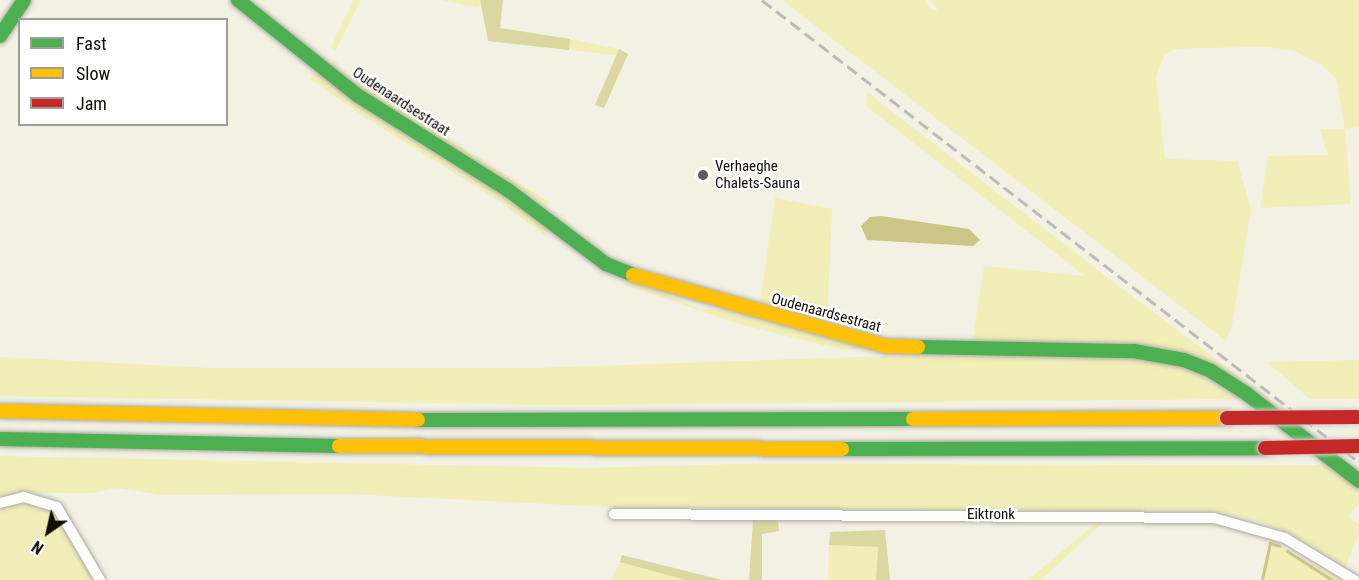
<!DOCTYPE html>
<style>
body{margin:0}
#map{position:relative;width:1359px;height:580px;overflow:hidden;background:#f2f1e4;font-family:"Roboto Condensed",sans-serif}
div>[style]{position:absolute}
.green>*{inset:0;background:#f2eeb8}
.forest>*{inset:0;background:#dbd7a1}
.water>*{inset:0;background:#ccc686}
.stream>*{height:3px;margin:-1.5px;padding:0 1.5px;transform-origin:1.5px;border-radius:1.5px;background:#ccc686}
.roads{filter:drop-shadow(0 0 2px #aeada3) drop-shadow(0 0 2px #aeada3)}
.street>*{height:10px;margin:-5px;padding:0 5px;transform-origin:5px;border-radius:5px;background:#fdfdfb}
.fast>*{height:14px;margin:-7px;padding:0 7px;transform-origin:7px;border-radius:7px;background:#4caf50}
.slow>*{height:14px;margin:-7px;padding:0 7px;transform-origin:7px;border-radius:7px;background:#ffc107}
.rail>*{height:3px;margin-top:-1.5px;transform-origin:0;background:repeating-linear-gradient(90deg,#bcbbb9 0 12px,transparent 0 18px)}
.bridges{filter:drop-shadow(0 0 2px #cfcfc8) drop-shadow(0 0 2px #cfcfc8)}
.jam-bridge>*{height:14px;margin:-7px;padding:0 7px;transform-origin:7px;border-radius:7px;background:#c62828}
.dots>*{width:16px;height:16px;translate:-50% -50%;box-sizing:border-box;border:3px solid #fff;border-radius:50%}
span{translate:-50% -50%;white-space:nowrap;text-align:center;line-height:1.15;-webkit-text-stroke:4.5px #fff;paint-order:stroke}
.street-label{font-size:15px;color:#0e0d06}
.poi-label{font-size:15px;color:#0e0d06}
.left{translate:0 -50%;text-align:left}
.legend{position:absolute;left:18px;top:18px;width:210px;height:108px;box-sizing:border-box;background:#fff;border:2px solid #9f9e9b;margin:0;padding:8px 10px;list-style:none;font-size:18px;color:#0e0d06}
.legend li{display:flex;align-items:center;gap:12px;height:30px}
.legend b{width:30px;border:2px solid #9f9e9b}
.north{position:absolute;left:18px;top:502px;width:60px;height:60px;-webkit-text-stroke:4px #fff;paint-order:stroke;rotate:214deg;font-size:16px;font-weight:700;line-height:24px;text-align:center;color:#0e0d06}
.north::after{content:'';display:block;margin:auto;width:21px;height:27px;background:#0e0d06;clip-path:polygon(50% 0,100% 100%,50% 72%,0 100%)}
</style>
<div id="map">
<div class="green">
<i style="clip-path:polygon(354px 0,361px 0,336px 50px,331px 47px)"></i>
<i style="clip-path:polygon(442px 0,480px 0,479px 7px,465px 5px)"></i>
<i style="clip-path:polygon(782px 0,925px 0,929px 8px,939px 12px,930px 0,1359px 0,1359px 127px,1345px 129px,1351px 204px,1260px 208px,1268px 156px,1328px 155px,1320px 129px,1345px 129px,1336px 79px,1323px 66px,1295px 51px,1267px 47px,1192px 48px,1172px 50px,1164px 55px,1156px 77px,1165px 159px,1237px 161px,1251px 209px,1232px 326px,1226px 341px)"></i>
<i style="clip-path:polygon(570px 39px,619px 49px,616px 55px,569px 50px)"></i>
<i style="clip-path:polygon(334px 59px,340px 69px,549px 202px,547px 207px,393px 114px,331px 66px)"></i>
<i style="clip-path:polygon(312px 73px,323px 76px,396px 129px,538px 218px,547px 229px,546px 236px,496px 199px,366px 118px,310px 79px)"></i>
<i style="clip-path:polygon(868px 93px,1102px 273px,1267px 398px,1202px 362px,972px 344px,984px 266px,1085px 276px,866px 106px)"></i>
<i style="clip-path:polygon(775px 198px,832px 209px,827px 323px,760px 303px)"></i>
<i style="clip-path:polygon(628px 280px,702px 309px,736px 311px,871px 348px,843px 350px,735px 323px,623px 284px)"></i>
<i style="clip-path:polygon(887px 356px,1136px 357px,1180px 365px,1241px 399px,556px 405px,0 396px,0 357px,209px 368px,535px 368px)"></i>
<i style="clip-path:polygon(1359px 360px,1359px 399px,1310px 399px,1267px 362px)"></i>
<i style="clip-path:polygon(0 456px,588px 468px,739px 464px,1328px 465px,1359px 490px,1359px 503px,1348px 517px,1359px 524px,1359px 534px,1345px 568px,1274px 526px,1222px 512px,631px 508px,346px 494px,161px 495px,118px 488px,91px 493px,17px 493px,15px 497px,0 500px)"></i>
<i style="clip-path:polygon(37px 502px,58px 515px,95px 580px,0 580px,0 507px)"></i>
<i style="clip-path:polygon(1102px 518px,1108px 518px,1051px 571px,1039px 580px,1028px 580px)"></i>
<i style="clip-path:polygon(1271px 538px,1287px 551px,1342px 580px,1261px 580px)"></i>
<i style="clip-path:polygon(829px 545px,878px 547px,876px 580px,828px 580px)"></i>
<i style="clip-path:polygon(620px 562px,685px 580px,611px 580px)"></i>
</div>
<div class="forest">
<i style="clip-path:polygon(480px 0,503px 0,500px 28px,570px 39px,569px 50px,488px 41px)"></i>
<i style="clip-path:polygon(619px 49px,628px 54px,604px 108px,595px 105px)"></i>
<i style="clip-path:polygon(753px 520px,778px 520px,779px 531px,762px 534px,762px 580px,749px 580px)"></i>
<i style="clip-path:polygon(885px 530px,890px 580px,876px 580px,878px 547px,829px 545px,830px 532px)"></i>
<i style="clip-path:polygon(622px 555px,722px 580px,685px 580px,620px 562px)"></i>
</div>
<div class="water">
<i style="clip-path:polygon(881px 216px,969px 229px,980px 240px,973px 246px,867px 240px,861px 226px,870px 217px)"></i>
</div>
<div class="stream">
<i style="left:1287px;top:551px;width:54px;rotate:32.8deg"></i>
<i style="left:1262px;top:580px;width:38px;rotate:-78deg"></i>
<i style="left:1270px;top:543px;width:10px;rotate:17deg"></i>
</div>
<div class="roads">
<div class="street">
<i style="left:0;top:503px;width:25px;rotate:-14deg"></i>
<i style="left:24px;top:497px;width:34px;rotate:17deg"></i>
<i style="left:57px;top:507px;width:85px;rotate:59.5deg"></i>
<i style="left:614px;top:514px;width:600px;rotate:0.38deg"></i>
<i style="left:1214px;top:518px;width:74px;rotate:15.7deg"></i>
<i style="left:1285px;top:538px;width:81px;rotate:31.3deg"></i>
</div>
<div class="fast">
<i style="left:238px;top:0;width:152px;rotate:38.6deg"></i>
<i style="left:357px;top:95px;width:178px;rotate:32.2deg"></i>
<i style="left:508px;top:190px;width:123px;rotate:37.1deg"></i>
<i style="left:606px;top:264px;width:29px;rotate:22deg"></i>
<i style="left:0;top:36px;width:43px;rotate:-56.3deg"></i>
<i style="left:918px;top:347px;width:216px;rotate:1.1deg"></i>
<i style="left:1134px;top:351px;width:51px;rotate:10.2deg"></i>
<i style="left:1184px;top:360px;width:29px;rotate:22deg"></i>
<i style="left:1211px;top:371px;width:43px;rotate:32.6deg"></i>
<i style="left:1247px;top:394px;width:142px;rotate:37.8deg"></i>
<i style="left:418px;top:420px;width:495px;rotate:-0.1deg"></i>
<i style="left:0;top:439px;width:339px;rotate:1.2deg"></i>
<i style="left:842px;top:449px;width:423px;rotate:-0.1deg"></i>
</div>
<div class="slow">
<i style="left:633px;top:275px;width:263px;rotate:15.7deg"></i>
<i style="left:886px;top:346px;width:32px;rotate:2deg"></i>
<i style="left:0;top:411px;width:418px;rotate:1.2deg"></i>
<i style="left:913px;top:419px;width:314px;rotate:-0.2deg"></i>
<i style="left:339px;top:446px;width:503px;rotate:0.34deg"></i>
</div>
</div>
<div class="rail">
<i style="left:762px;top:0;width:755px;rotate:37.74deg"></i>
</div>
<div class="bridges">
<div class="jam-bridge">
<i style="left:1227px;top:418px;width:130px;rotate:-0.4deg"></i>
<i style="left:1265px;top:448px;width:94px;rotate:-1.2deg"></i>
</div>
</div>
<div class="dots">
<i style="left:703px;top:175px;background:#5e5d54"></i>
</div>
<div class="street-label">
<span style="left:401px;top:102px;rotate:33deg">Oudenaardsestraat</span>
<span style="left:826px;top:313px;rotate:15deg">Oudenaardsestraat</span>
<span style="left:991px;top:515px">Eiktronk</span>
</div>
<div class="poi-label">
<span class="left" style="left:715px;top:175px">Verhaeghe<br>Chalets-Sauna</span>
</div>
<ul class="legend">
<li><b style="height:8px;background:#4caf50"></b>Fast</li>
<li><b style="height:8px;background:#ffc107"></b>Slow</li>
<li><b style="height:8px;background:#c62828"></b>Jam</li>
</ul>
<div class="north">N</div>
</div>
